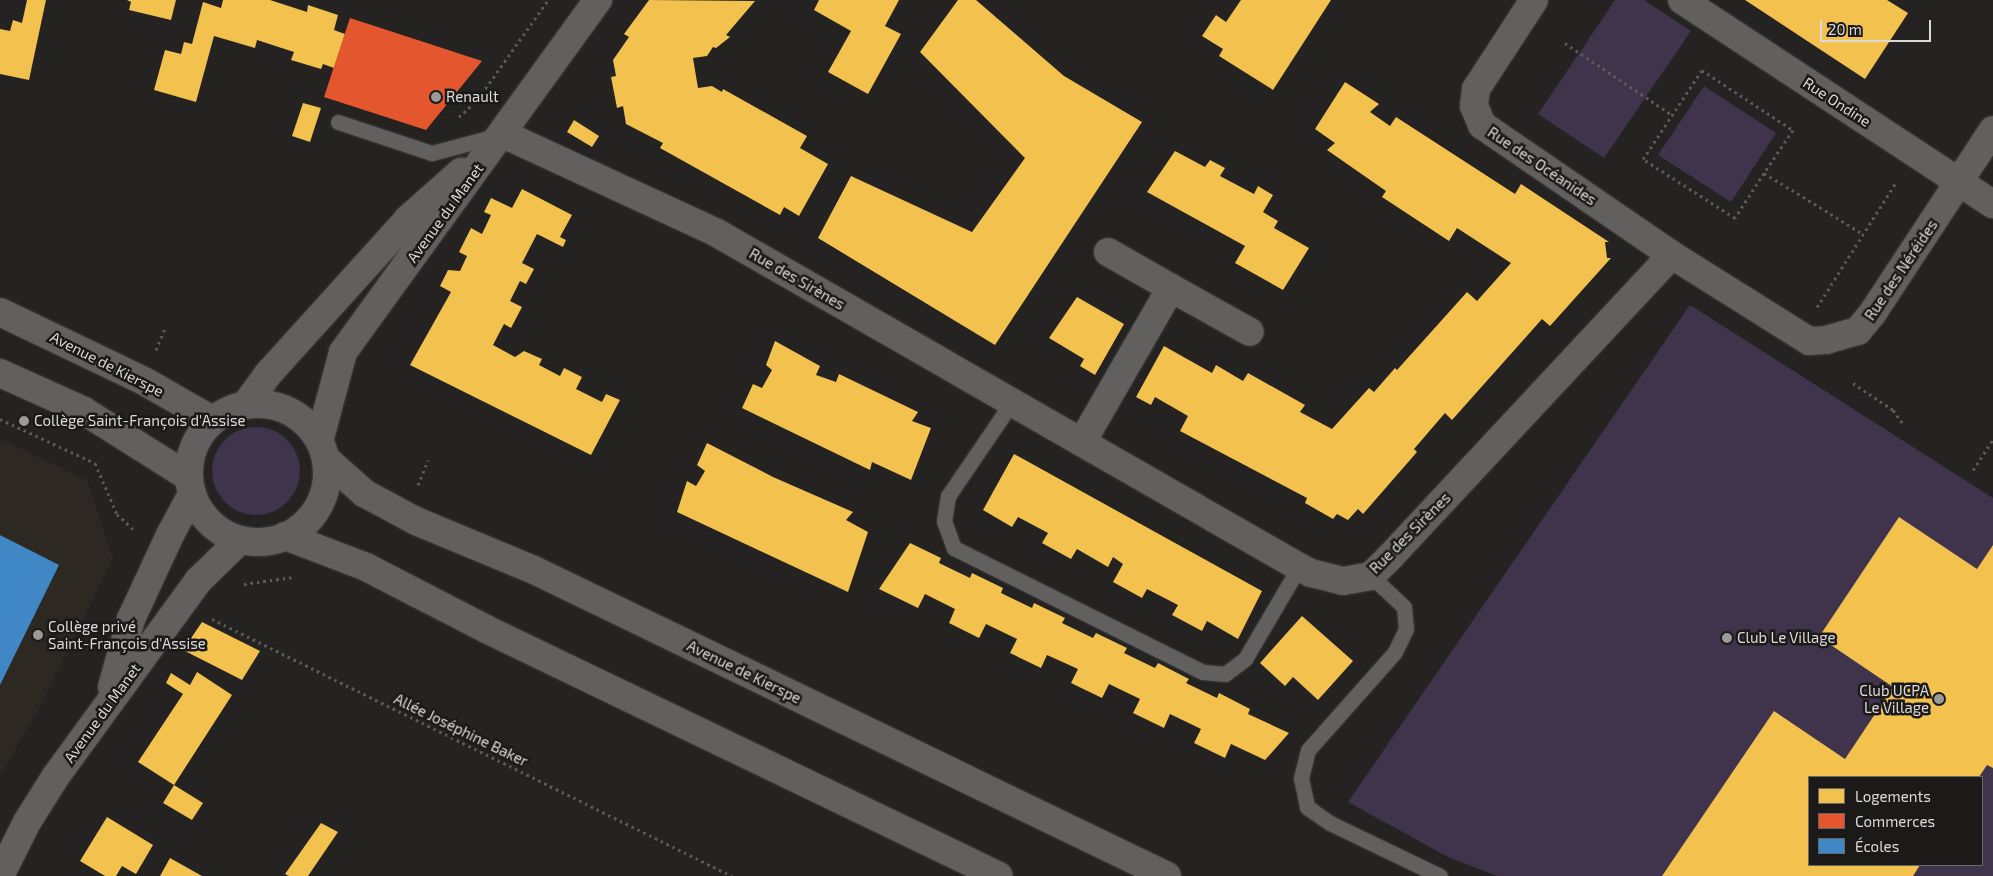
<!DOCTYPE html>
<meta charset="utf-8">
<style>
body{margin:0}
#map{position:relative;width:1993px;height:876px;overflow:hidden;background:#242322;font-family:"Exo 2",sans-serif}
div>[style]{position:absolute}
.built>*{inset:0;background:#2d2922}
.green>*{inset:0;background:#40334c}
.round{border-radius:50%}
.homes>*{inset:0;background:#f2c14e}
.shops>*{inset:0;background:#e4572e}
.schools>*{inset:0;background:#3f88c5}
.path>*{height:3px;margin-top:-1.5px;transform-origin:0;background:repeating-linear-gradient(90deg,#5b5b5a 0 2.5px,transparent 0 6.5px)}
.roads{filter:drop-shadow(0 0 1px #3e3e3d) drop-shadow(0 0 1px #3e3e3d)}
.lane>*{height:15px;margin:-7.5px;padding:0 7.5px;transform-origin:7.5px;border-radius:7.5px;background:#61605f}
.street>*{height:28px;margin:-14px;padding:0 14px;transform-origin:14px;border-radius:14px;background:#61605f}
.secondary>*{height:28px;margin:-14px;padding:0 14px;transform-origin:14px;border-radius:14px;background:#61605f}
.secondary>.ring{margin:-14px;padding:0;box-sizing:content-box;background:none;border:28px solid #61605f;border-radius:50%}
.dots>*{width:14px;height:14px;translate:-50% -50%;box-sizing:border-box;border:2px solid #1b1a18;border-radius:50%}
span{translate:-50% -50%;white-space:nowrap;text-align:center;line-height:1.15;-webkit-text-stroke:5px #1b1a18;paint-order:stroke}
.poi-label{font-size:15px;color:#dbdad8}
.left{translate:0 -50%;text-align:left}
.right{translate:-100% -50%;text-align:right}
.street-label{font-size:15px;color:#dbdad8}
.legend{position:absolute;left:1808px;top:776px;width:175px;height:90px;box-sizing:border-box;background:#1b1a18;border:1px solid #686765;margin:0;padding:6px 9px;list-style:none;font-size:15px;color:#dbdad8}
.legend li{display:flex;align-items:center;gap:10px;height:25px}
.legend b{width:25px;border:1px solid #686765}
.scale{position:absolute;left:1820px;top:20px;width:111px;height:22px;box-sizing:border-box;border:2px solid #dbdad8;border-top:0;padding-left:6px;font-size:15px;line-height:18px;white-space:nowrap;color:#dbdad8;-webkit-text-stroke:4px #1b1a18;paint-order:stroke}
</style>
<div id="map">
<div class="built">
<i style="clip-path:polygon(0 439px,87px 480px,113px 559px,38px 710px,0 776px)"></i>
</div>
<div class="green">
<i style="clip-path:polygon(1615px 0,1644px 0,1691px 31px,1604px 158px,1538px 114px)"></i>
<i style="clip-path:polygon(1704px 86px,1776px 133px,1731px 202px,1658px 155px)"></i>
<i style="clip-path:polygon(evenodd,1690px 305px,1993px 498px,1993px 876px,1497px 876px,1448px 857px,1348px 802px,1690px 305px,1809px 777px,1982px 777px,1982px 865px,1809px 865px,1809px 777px)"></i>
<i class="round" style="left:212px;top:427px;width:88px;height:88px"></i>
</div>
<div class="homes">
<i style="clip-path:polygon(27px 0,46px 0,29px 80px,0 74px,0 29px,10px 31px,13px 20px,22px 23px)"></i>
<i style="clip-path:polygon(127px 0,176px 0,171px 20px,129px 10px,131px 2px)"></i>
<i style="clip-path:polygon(223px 0,270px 0,307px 12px,308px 5px,338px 15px,334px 30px,345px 34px,334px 68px,323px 64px,321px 69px,291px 60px,294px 52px,257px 40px,255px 48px,214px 36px,196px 102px,154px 90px,165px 50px,181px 54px,184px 42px,192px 44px,203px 2px,221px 8px)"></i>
<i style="clip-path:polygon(649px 0,755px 1px,726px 35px,730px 37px,716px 48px,713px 47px,707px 56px,693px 58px,698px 88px,712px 86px,722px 92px,723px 89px,807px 136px,800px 148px,828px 164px,799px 216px,784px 207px,780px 215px,660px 148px,663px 143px,626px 124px,623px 106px,617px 108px,611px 77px,616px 76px,613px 60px,629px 37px,624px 34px)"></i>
<i style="clip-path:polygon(819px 0,899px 0,885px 26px,901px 34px,868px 94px,828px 72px,851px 31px,814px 10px)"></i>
<i style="clip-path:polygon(958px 0,976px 0,1064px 76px,1142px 122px,995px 345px,818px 238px,851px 176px,972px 232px,1025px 158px,920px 52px)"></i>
<i style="clip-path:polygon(1241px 0,1331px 0,1273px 90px,1219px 56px,1223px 49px,1202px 36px,1216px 15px,1226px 22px)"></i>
<i style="clip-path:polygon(1745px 0,1887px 0,1908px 13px,1865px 79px)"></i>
<i style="clip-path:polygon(1345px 82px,1379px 104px,1370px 112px,1390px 126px,1396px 117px,1515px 194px,1521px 184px,1609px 242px,1605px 242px,1607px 258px,1611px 258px,1550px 326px,1542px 319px,1452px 420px,1445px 413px,1414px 449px,1417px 452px,1363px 514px,1358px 509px,1348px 520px,1337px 514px,1333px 519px,1305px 503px,1307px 498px,1180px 431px,1188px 416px,1155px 397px,1151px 405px,1136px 397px,1164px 346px,1212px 373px,1216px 365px,1243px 381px,1248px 373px,1305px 405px,1300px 412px,1332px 429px,1369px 388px,1374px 392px,1395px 368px,1397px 370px,1467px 292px,1477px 301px,1511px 263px,1457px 228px,1449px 241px,1382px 197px,1386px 191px,1327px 150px,1335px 143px,1315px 129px)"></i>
<i style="clip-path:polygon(303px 103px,321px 108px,310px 142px,292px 136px)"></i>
<i style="clip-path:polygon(574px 120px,599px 136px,592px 147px,567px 132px)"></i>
<i style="clip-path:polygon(1175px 151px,1205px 167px,1210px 160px,1225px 168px,1220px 176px,1254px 194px,1258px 186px,1273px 195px,1263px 212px,1278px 221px,1274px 228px,1309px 248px,1283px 290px,1235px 263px,1245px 246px,1147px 192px)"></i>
<i style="clip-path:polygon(522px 189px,572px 215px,560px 237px,566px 240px,563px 247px,537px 234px,522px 263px,534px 269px,526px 284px,520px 281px,510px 301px,522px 307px,511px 328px,504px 324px,493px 345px,515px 357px,524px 351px,542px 359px,539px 365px,560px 376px,564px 368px,582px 377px,576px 389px,602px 402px,606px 394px,620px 400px,591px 455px,410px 365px,451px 292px,440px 286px,448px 270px,460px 271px,467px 256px,459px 252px,471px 228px,482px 234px,491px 215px,484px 212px,491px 198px,512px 208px)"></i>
<i style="clip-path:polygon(1077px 297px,1124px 324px,1095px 375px,1080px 366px,1084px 359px,1049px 338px)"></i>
<i style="clip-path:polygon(775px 341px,820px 366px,816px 375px,836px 382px,839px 374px,918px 412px,912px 421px,931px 428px,911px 480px,872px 462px,870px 470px,742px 408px,753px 384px,762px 388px,772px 370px,766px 365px)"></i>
<i style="clip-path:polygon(707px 443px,773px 477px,853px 512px,846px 520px,868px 532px,848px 592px,677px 512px,687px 481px,696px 486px,705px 471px,697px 465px)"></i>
<i style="clip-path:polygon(1014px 454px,1262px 591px,1238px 639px,1207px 621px,1202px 631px,1172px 615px,1178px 605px,1147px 589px,1142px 598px,1113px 582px,1123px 564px,1113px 557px,1108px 567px,1077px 549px,1071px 559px,1042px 543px,1048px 533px,1018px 517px,1012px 527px,983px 510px)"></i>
<i style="clip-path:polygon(1899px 517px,1977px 569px,1993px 545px,1993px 768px,1987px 765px,1979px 777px,1809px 777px,1809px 865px,1920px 865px,1913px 876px,1662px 876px,1774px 711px,1845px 759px,1893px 687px,1819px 637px)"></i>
<i style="clip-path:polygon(910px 543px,941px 558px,939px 563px,970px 578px,972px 573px,1003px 588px,1001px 593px,1032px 608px,1034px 603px,1065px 618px,1062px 623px,1093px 638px,1096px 633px,1127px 648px,1124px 653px,1155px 668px,1158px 663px,1189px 679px,1186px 683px,1217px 698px,1219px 693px,1250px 709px,1248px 714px,1289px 733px,1265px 760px,1231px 744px,1225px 758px,1194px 743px,1201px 729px,1170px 714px,1164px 728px,1133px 713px,1140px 699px,1109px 684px,1102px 698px,1071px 683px,1078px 669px,1047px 655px,1041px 668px,1010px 653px,1017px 639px,986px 624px,979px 638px,949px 623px,955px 609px,925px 594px,918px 608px,879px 589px)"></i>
<i style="clip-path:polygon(1302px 616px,1353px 661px,1318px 700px,1293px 677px,1285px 686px,1260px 663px)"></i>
<i style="clip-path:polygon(202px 622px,260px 651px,242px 680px,183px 650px)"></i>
<i style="clip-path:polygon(197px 672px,232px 695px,174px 785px,138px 762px,183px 694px,166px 683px,171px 673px,190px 685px)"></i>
<i style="clip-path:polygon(174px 785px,203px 803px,192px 820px,163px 803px)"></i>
<i style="clip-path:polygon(107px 817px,153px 845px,136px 874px,122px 866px,116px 876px,105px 876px,80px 861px)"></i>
<i style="clip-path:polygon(321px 823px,338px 832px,308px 876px,289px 876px,285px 874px)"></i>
<i style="clip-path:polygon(170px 858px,202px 876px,160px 876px)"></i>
</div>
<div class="shops">
<i style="clip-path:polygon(350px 18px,482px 61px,426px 130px,324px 97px)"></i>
</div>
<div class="schools">
<i style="clip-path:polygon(0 535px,59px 565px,0 685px)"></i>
</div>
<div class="path">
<i style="left:1565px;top:43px;width:129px;rotate:33.9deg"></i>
<i style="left:459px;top:117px;width:26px;rotate:-43deg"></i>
<i style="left:478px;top:99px;width:121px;rotate:-54.7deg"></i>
<i style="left:1764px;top:173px;width:54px;rotate:122.8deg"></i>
<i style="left:1735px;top:218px;width:109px;rotate:-147.3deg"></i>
<i style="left:1643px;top:159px;width:107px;rotate:-56.5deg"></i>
<i style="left:1702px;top:70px;width:109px;rotate:33.4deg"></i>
<i style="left:1793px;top:130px;width:52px;rotate:124deg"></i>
<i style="left:1764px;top:173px;width:116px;rotate:31.6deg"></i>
<i style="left:1817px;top:307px;width:149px;rotate:-57.6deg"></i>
<i style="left:156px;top:350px;width:24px;rotate:-68deg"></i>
<i style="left:1853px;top:383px;width:48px;rotate:34deg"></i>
<i style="left:1893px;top:410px;width:19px;rotate:54deg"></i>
<i style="left:0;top:419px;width:105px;rotate:24.9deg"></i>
<i style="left:95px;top:463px;width:56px;rotate:66.7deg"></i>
<i style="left:117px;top:514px;width:26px;rotate:43deg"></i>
<i style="left:1973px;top:470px;width:37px;rotate:-57deg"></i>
<i style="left:418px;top:485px;width:27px;rotate:-68deg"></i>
<i style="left:244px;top:584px;width:50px;rotate:-8deg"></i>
<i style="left:212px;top:619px;width:580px;rotate:26.3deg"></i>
</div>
<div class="roads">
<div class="lane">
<i style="left:338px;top:122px;width:99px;rotate:18.3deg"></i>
<i style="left:432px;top:153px;width:69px;rotate:-15deg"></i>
<i style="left:1012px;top:402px;width:114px;rotate:124.2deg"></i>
<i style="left:948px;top:496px;width:25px;rotate:99deg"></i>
<i style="left:944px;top:521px;width:29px;rotate:70deg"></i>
<i style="left:954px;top:548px;width:278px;rotate:26.5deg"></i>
<i style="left:1203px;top:672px;width:22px;rotate:5deg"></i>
<i style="left:1225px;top:674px;width:25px;rotate:-37deg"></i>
<i style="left:1245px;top:659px;width:107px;rotate:-59.6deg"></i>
<i style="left:1371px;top:576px;width:45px;rotate:43.2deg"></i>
<i style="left:1404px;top:607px;width:22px;rotate:85deg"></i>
<i style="left:1406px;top:629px;width:25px;rotate:116deg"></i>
<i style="left:1395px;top:652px;width:131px;rotate:131.6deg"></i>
<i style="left:1308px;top:750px;width:29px;rotate:104deg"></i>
<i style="left:1301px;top:778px;width:30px;rotate:78deg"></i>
<i style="left:1307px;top:807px;width:28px;rotate:35deg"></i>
<i style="left:1330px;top:823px;width:122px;rotate:25.7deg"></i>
</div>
<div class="street">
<i style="left:1534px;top:0;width:106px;rotate:123.1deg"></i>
<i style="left:1476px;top:89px;width:17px;rotate:97deg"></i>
<i style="left:1474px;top:106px;width:21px;rotate:67deg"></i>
<i style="left:1482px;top:125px;width:230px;rotate:34.4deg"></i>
<i style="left:1672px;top:255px;width:162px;rotate:32.1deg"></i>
<i style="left:1809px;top:341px;width:17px;rotate:-3deg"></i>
<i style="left:1826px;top:340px;width:33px;rotate:-16deg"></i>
<i style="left:1858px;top:331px;width:22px;rotate:-51deg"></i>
<i style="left:1872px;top:314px;width:220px;rotate:-56.7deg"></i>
<i style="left:1682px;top:0;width:372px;rotate:33.3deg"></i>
<i style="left:503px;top:134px;width:236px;rotate:24.8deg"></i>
<i style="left:717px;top:233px;width:671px;rotate:29.85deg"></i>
<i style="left:1299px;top:567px;width:13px;rotate:27deg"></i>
<i style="left:1311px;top:573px;width:33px;rotate:14deg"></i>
<i style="left:1343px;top:581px;width:28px;rotate:-10deg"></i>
<i style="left:1371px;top:576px;width:27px;rotate:-45deg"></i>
<i style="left:1390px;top:557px;width:413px;rotate:-47deg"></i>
<i style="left:1108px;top:252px;width:73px;rotate:29.7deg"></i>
<i style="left:1082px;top:442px;width:178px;rotate:-60deg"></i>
<i style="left:1171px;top:288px;width:90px;rotate:29.1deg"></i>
<i style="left:112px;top:687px;width:71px;rotate:-74.4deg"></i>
<i style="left:131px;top:619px;width:93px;rotate:-65.1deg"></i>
<i style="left:170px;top:535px;width:47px;rotate:-61.8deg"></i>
<i style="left:0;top:876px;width:60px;rotate:-63.4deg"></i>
<i style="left:27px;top:822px;width:54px;rotate:-57.8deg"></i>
<i style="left:56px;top:776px;width:243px;rotate:-53.9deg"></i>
<i style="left:199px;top:580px;width:57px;rotate:-44.3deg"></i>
</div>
<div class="secondary">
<i style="left:0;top:312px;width:160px;rotate:25.6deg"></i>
<i style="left:144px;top:381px;width:78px;rotate:29.8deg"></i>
<i style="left:0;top:373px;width:92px;rotate:24.3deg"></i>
<i style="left:84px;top:411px;width:124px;rotate:32.2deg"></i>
<i style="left:247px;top:403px;width:37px;rotate:-54deg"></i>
<i style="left:269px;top:373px;width:207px;rotate:-47.9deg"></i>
<i style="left:408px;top:219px;width:71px;rotate:-41.6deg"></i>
<i class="ring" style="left:189px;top:404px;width:110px;height:110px"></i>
<i style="left:320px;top:438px;width:89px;rotate:-75deg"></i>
<i style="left:343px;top:352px;width:435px;rotate:-54.1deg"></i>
<i style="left:327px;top:460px;width:50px;rotate:41.7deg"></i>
<i style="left:364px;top:493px;width:59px;rotate:28.3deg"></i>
<i style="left:416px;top:521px;width:128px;rotate:22.6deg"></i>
<i style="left:534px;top:570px;width:703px;rotate:25.8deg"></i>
<i style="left:285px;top:536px;width:87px;rotate:20.9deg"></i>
<i style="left:366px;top:567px;width:135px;rotate:27.3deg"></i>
<i style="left:486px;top:629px;width:569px;rotate:25.71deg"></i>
</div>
</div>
<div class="dots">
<i style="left:436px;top:97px;background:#9b9a98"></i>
<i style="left:24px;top:421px;background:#9b9a98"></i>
<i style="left:38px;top:635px;background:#9b9a98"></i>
<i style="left:1727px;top:638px;background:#9b9a98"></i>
<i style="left:1939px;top:699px;background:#9b9a98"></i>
</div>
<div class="poi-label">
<span class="left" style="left:446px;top:97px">Renault</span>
<span class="left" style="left:34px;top:421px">Collège Saint-François d'Assise</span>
<span class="left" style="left:48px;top:635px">Collège privé<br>Saint-François d'Assise</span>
<span class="left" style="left:1737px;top:638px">Club Le Village</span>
<span class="right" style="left:1929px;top:699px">Club UCPA<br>Le Village</span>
</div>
<div class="street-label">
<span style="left:1837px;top:102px;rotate:33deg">Rue Ondine</span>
<span style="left:1542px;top:166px;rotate:34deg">Rue des Océanides</span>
<span style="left:445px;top:213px;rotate:-54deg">Avenue du Manet</span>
<span style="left:1901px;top:270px;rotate:-56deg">Rue des Néréides</span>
<span style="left:797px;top:279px;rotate:30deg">Rue des Sirènes</span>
<span style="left:107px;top:364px;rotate:27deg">Avenue de Kierspe</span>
<span style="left:1410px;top:533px;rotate:-45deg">Rue des Sirènes</span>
<span style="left:744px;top:672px;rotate:26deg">Avenue de Kierspe</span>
<span style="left:102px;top:713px;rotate:-54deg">Avenue du Manet</span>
<span style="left:461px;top:730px;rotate:26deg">Allée Joséphine Baker</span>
</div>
<ul class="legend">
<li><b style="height:14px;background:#f2c14e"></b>Logements</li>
<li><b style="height:14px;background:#e4572e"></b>Commerces</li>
<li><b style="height:14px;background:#3f88c5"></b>Écoles</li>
</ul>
<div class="scale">20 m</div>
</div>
